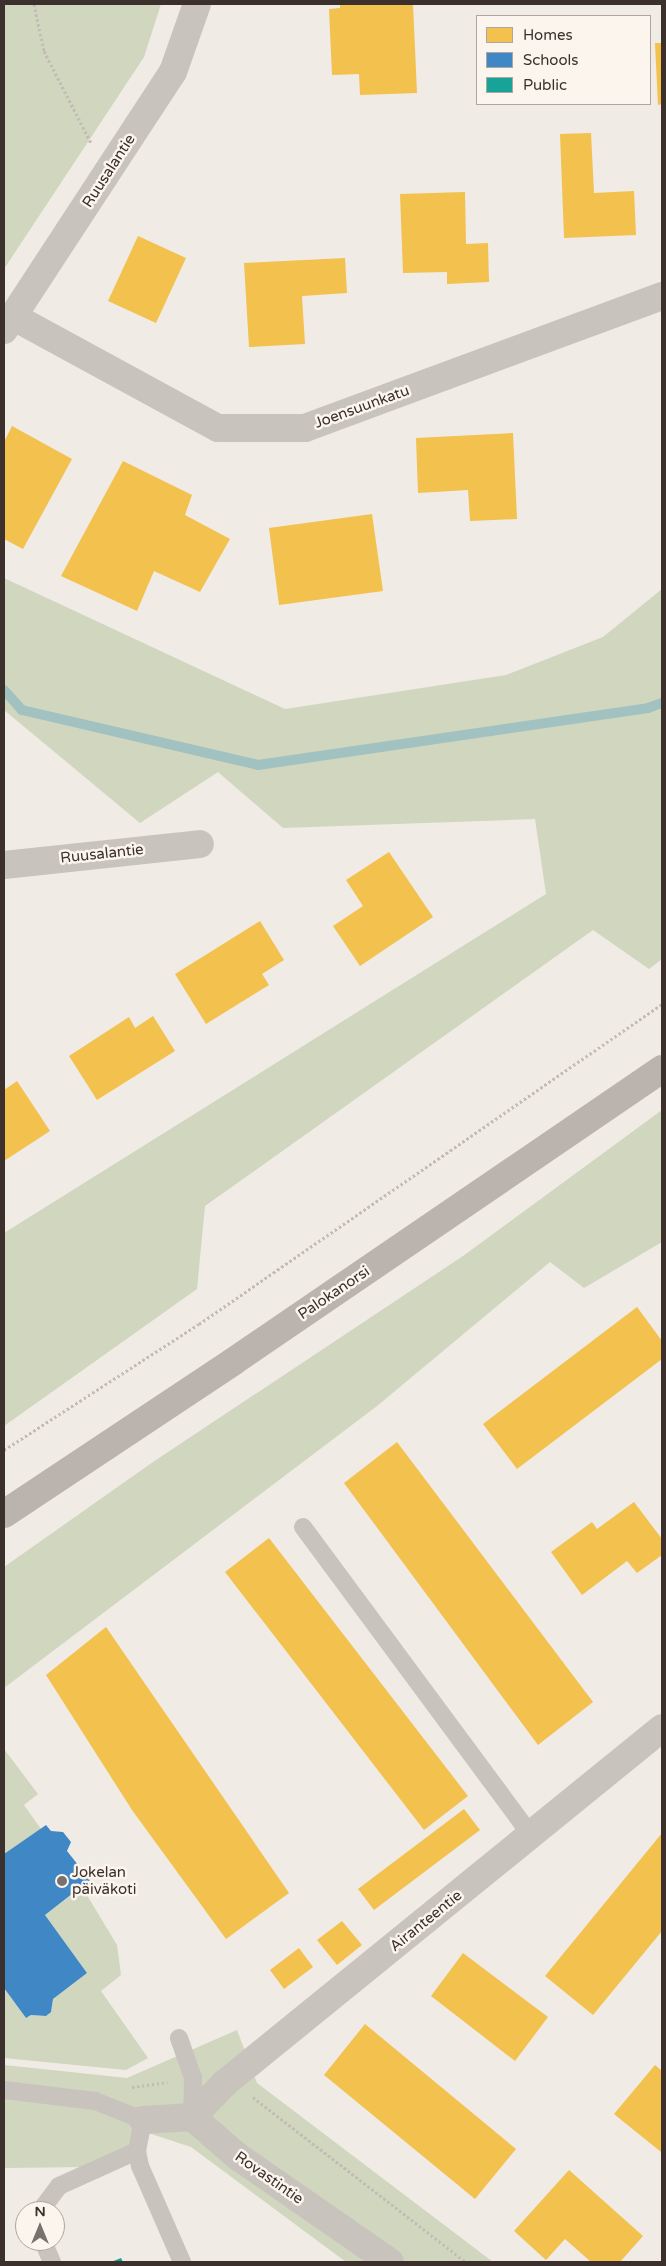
<!DOCTYPE html>
<meta charset="utf-8">
<style>
body{margin:0}
#map{position:relative;width:666px;height:2266px;overflow:hidden;background:#f0ebe5;font-family:"Varela Round",sans-serif}
div>[style]{position:absolute}
.green>*{inset:0;background:#d1d6bf}
.homes>*{inset:0;background:#f2c14e}
.schools>*{inset:0;background:#3f88c5}
.public>*{inset:0;background:#17a398}
.stream>*{height:10px;margin:-5px;padding:0 5px;transform-origin:5px;border-radius:5px;background:#a1c2c1}
.path>*{height:3px;margin-top:-1.5px;transform-origin:0;background:repeating-linear-gradient(90deg,#c2bbb6 0 2.5px,transparent 0 5px)}
.lane>*{height:18px;margin:-9px;padding:0 9px;transform-origin:9px;border-radius:9px;background:#c9c3be}
.street>*{height:28px;margin:-14px;padding:0 14px;transform-origin:14px;border-radius:14px;background:#c9c3be}
.secondary>*{height:28px;margin:-14px;padding:0 14px;transform-origin:14px;border-radius:14px;background:#bab3ae}
.dots>*{width:14px;height:14px;translate:-50% -50%;box-sizing:border-box;border:2px solid #fbf5ee;border-radius:50%}
span{translate:-50% -50%;white-space:nowrap;text-align:center;line-height:1.15;-webkit-text-stroke:5px #fbf5ee;paint-order:stroke}
.street-label{font-size:15px;color:#3b302b}
.poi-label{font-size:15px;color:#3b302b}
.left{translate:0 -50%;text-align:left}
.frame{position:absolute;inset:0;border:5px solid #3b302b;pointer-events:none}
.legend{position:absolute;left:476px;top:15px;width:175px;height:90px;box-sizing:border-box;background:#fbf5ee;border:1px solid #aea6a0;margin:0;padding:6px 9px;list-style:none;font-size:15px;color:#3b302b}
.legend li{display:flex;align-items:center;gap:10px;height:25px}
.legend b{width:25px;border:1px solid #aea6a0}
.north{position:absolute;left:15px;top:2201px;width:50px;height:50px;box-sizing:border-box;background:#fbf5ee;border:1px solid #aea6a0;border-radius:50%;rotate:0deg;font-size:14px;font-weight:700;line-height:20px;text-align:center;color:#3b302b}
.north::after{content:'';display:block;margin:auto;width:18px;height:22px;background:#7a716c;clip-path:polygon(50% 0,100% 100%,50% 72%,0 100%)}
</style>
<div id="map">
<div class="green">
<i style="clip-path:polygon(4px 4px,161px 4px,144px 57px,4px 269px)"></i>
<i style="clip-path:polygon(4px 578px,285px 709px,506px 675px,603px 637px,662px 589px,662px 959px,649px 969px,593px 930px,205px 1206px,197px 1289px,4px 1426px,4px 1233px,546px 894px,535px 819px,283px 828px,218px 772px,140px 823px,4px 710px)"></i>
<i style="clip-path:polygon(662px 1110px,662px 1242px,584px 1288px,550px 1262px,377px 1406px,4px 1688px,4px 1567px,153px 1462px,463px 1256px)"></i>
<i style="clip-path:polygon(4px 1749px,38px 1794px,24px 1805px,41px 1829px,4px 1854px)"></i>
<i style="clip-path:polygon(82px 1887px,117px 1945px,121px 1975px,101px 1991px,148px 2058px,126px 2070px,4px 2058px,4px 1988px,26px 2018px,31px 2015px,46px 2016px,51px 2011px,53px 1999px,87px 1973px,45px 1915px)"></i>
<i style="clip-path:polygon(237px 2030px,257px 2083px,493px 2262px,346px 2262px,191px 2147px,133px 2128px,130px 2146px,86px 2167px,4px 2168px,4px 2065px,127px 2078px)"></i>
</div>
<div class="homes">
<i style="clip-path:polygon(340px 4px,413px 4px,417px 93px,360px 95px,359px 74px,332px 75px,329px 9px,340px 8px)"></i>
<i style="clip-path:polygon(655px 43px,662px 43px,662px 104px,658px 105px)"></i>
<i style="clip-path:polygon(591px 133px,594px 193px,634px 191px,636px 235px,564px 238px,560px 134px)"></i>
<i style="clip-path:polygon(465px 192px,466px 244px,488px 243px,489px 282px,447px 284px,447px 272px,403px 273px,400px 194px)"></i>
<i style="clip-path:polygon(138px 236px,186px 258px,156px 323px,108px 301px)"></i>
<i style="clip-path:polygon(345px 258px,347px 293px,302px 296px,305px 344px,249px 347px,244px 263px)"></i>
<i style="clip-path:polygon(12px 426px,72px 459px,23px 549px,4px 539px,4px 442px)"></i>
<i style="clip-path:polygon(513px 433px,517px 519px,470px 521px,468px 490px,418px 493px,416px 438px)"></i>
<i style="clip-path:polygon(123px 461px,192px 495px,185px 515px,230px 539px,200px 592px,154px 571px,137px 611px,61px 576px)"></i>
<i style="clip-path:polygon(372px 514px,383px 591px,279px 605px,269px 528px)"></i>
<i style="clip-path:polygon(389px 852px,433px 917px,360px 966px,333px 926px,363px 906px,346px 880px)"></i>
<i style="clip-path:polygon(260px 921px,284px 960px,262px 974px,269px 985px,206px 1024px,175px 974px)"></i>
<i style="clip-path:polygon(153px 1016px,175px 1051px,97px 1100px,69px 1056px,129px 1017px,135px 1028px)"></i>
<i style="clip-path:polygon(17px 1081px,50px 1131px,4px 1161px,4px 1090px)"></i>
<i style="clip-path:polygon(637px 1307px,662px 1341px,662px 1359px,517px 1469px,483px 1424px)"></i>
<i style="clip-path:polygon(397px 1442px,593px 1702px,538px 1745px,344px 1483px)"></i>
<i style="clip-path:polygon(634px 1502px,662px 1539px,662px 1555px,637px 1573px,627px 1561px,582px 1595px,551px 1552px,592px 1522px,597px 1529px)"></i>
<i style="clip-path:polygon(269px 1538px,468px 1796px,424px 1830px,225px 1572px)"></i>
<i style="clip-path:polygon(106px 1627px,289px 1893px,226px 1939px,132px 1810px,46px 1675px)"></i>
<i style="clip-path:polygon(464px 1809px,480px 1830px,374px 1910px,358px 1889px)"></i>
<i style="clip-path:polygon(662px 1833px,662px 1931px,593px 2015px,545px 1976px)"></i>
<i style="clip-path:polygon(342px 1921px,362px 1945px,337px 1965px,317px 1940px)"></i>
<i style="clip-path:polygon(299px 1948px,313px 1967px,284px 1989px,270px 1970px)"></i>
<i style="clip-path:polygon(463px 1953px,548px 2017px,515px 2061px,431px 1996px)"></i>
<i style="clip-path:polygon(365px 2024px,516px 2149px,475px 2199px,324px 2075px)"></i>
<i style="clip-path:polygon(655px 2065px,662px 2071px,661px 2152px,614px 2114px)"></i>
<i style="clip-path:polygon(569px 2170px,643px 2236px,620px 2262px,591px 2262px,565px 2239px,546px 2260px,514px 2231px)"></i>
</div>
<div class="schools">
<i style="clip-path:polygon(46px 1825px,51px 1831px,63px 1832px,71px 1842px,67px 1851px,90px 1880px,45px 1915px,87px 1973px,53px 1999px,51px 2012px,46px 2016px,31px 2015px,26px 2018px,4px 1988px,4px 1854px)"></i>
</div>
<div class="public">
<i style="clip-path:polygon(121px 2258px,123px 2262px,111px 2262px)"></i>
</div>
<div class="stream">
<i style="left:4px;top:690px;width:27px;rotate:48deg"></i>
<i style="left:22px;top:710px;width:242px;rotate:13.1deg"></i>
<i style="left:258px;top:765px;width:394px;rotate:-8.3deg"></i>
<i style="left:648px;top:708px;width:15px;rotate:-20deg"></i>
</div>
<div class="path">
<i style="left:34px;top:4px;width:48px;rotate:78deg"></i>
<i style="left:44px;top:51px;width:103px;rotate:62.9deg"></i>
<i style="left:4px;top:1450px;width:232px;rotate:-32.9deg"></i>
<i style="left:199px;top:1324px;width:563px;rotate:-34.65deg"></i>
<i style="left:132px;top:2087px;width:36px;rotate:-8deg"></i>
<i style="left:253px;top:2097px;width:269px;rotate:37.8deg"></i>
</div>
<div class="lane">
<i style="left:303px;top:1527px;width:385px;rotate:53.5deg"></i>
<i style="left:179px;top:2038px;width:42px;rotate:70.7deg"></i>
<i style="left:193px;top:2078px;width:39px;rotate:91deg"></i>
<i style="left:4px;top:2090px;width:92px;rotate:6.9deg"></i>
<i style="left:95px;top:2101px;width:52px;rotate:21.6deg"></i>
<i style="left:143px;top:2120px;width:32px;rotate:101deg"></i>
<i style="left:137px;top:2151px;width:15px;rotate:79deg"></i>
<i style="left:140px;top:2166px;width:105px;rotate:66.4deg"></i>
<i style="left:43px;top:2211px;width:5px;rotate:-79deg"></i>
<i style="left:44px;top:2206px;width:25px;rotate:-53deg"></i>
<i style="left:59px;top:2186px;width:85px;rotate:-24.2deg"></i>
<i style="left:43px;top:2241px;width:23px;rotate:67deg"></i>
</div>
<div class="street">
<i style="left:14px;top:317px;width:232px;rotate:28.6deg"></i>
<i style="left:218px;top:428px;width:87px"></i>
<i style="left:305px;top:428px;width:381px;rotate:-20.3deg"></i>
<i style="left:4px;top:330px;width:308px;rotate:-56.8deg"></i>
<i style="left:173px;top:72px;width:72px;rotate:-70.6deg"></i>
<i style="left:4px;top:865px;width:197px;rotate:-6.1deg"></i>
<i style="left:192px;top:2117px;width:47px;rotate:-45.9deg"></i>
<i style="left:225px;top:2083px;width:563px;rotate:-39.09deg"></i>
<i style="left:143px;top:2120px;width:49px;rotate:-3.5deg"></i>
<i style="left:192px;top:2117px;width:60px;rotate:40.9deg"></i>
<i style="left:237px;top:2156px;width:186px;rotate:34.7deg"></i>
</div>
<div class="secondary">
<i style="left:4px;top:1514px;width:276px;rotate:-33.6deg"></i>
<i style="left:234px;top:1361px;width:518px;rotate:-34.3deg"></i>
</div>
<div class="dots">
<i style="left:62px;top:1881px;background:#7a716c"></i>
</div>
<div class="street-label">
<span style="left:109px;top:171px;rotate:-57deg">Ruusalantie</span>
<span style="left:362px;top:407px;rotate:-20deg">Joensuunkatu</span>
<span style="left:102px;top:854px;rotate:-6deg">Ruusalantie</span>
<span style="left:334px;top:1293px;rotate:-34deg">Palokanorsi</span>
<span style="left:426px;top:1921px;rotate:-39deg">Airanteentie</span>
<span style="left:269px;top:2178px;rotate:35deg">Rovastintie</span>
</div>
<div class="poi-label">
<span class="left" style="left:72px;top:1881px">Jokelan<br>päiväkoti</span>
</div>
<div class="frame"></div>
<ul class="legend">
<li><b style="height:14px;background:#f2c14e"></b>Homes</li>
<li><b style="height:14px;background:#3f88c5"></b>Schools</li>
<li><b style="height:14px;background:#17a398"></b>Public</li>
</ul>
<div class="north">N</div>
</div>
